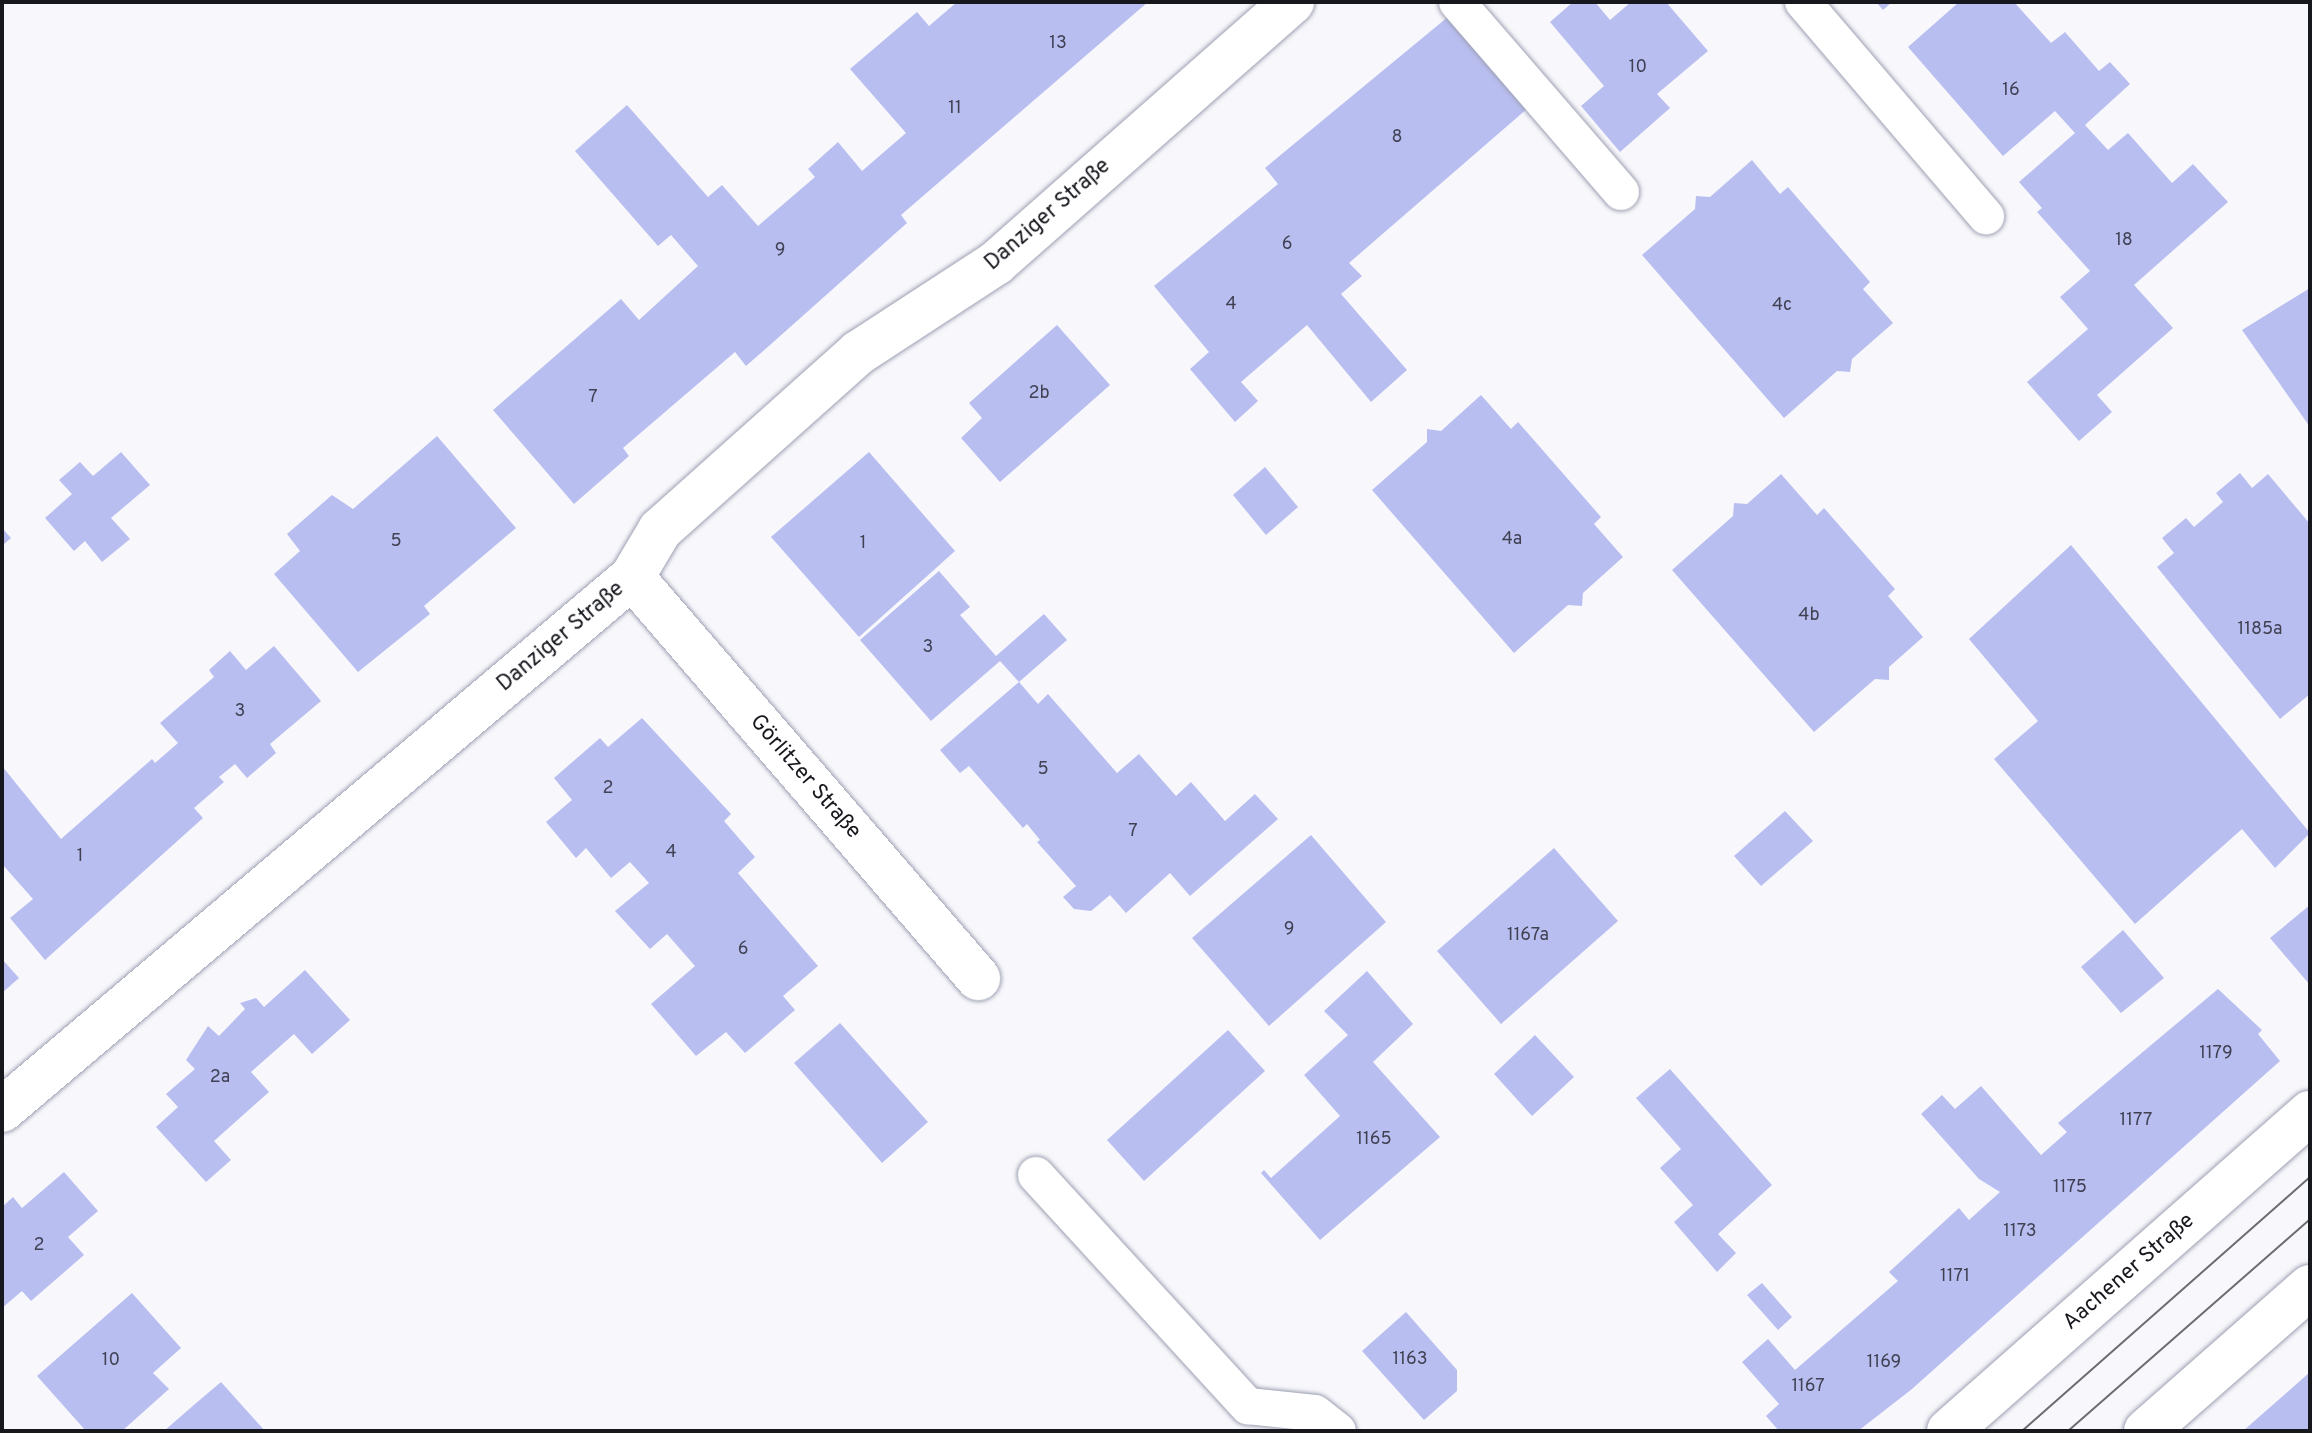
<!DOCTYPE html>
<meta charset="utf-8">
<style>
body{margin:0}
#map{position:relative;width:2312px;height:1433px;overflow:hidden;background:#f8f8fc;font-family:Overpass,sans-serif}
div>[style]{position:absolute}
.building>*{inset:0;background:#b9bef1}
.roads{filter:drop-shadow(0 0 2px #9da0b2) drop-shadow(0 0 2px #9da0b2)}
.lane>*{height:36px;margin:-18px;padding:0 18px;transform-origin:18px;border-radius:18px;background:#fff}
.street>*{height:44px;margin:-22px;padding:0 22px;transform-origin:22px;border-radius:22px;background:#fff}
.secondary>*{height:44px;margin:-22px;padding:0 22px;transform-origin:22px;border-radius:22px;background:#fff}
.tram>*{height:2px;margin:-1px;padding:0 1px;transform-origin:1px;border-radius:1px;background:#6b6b71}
span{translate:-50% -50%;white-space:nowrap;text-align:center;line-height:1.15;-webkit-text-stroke:7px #fff;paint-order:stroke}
.number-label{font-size:18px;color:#404253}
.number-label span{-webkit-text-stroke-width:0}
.street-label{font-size:22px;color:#17181e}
.frame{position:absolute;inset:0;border:4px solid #17181e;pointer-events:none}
</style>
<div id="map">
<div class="building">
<i style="clip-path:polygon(957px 2px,1148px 2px,901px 215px,907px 223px,770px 345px,746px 366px,735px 352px,623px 448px,629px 456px,574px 504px,493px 410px,621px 299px,639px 320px,698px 266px,671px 235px,658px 246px,575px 151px,627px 105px,708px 197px,722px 185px,758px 226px,815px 177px,808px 169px,838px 142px,862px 171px,906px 133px,850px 69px,917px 12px,929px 26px)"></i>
<i style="clip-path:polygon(1573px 2px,1595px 2px,1610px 20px,1631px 2px,1666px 2px,1708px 51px,1657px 94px,1670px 108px,1620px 152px,1581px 106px,1604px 86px,1550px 22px)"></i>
<i style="clip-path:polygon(1876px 2px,1892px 2px,1883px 10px)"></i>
<i style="clip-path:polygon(1959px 2px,2014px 2px,2051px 43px,2065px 32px,2099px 71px,2110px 62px,2130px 84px,2085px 125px,2108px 150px,2128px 133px,2172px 183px,2193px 164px,2228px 202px,2134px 285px,2173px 328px,2097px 395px,2112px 412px,2079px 441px,2027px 382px,2088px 329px,2060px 297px,2090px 271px,2037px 212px,2042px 208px,2019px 182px,2075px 133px,2055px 111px,2003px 156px,1908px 47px)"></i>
<i style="clip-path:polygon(1449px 16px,1528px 108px,1349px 263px,1362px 276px,1341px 294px,1407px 370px,1371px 402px,1307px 325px,1241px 382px,1258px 401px,1235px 422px,1190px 369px,1209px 352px,1154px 286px,1278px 184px,1265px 168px)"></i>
<i style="clip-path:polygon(1752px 160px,1780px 194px,1788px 187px,1870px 282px,1863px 289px,1893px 323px,1852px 359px,1850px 372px,1837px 371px,1784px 418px,1642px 255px,1695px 209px,1696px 196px,1710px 197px)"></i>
<i style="clip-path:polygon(2310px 288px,2310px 427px,2242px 330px)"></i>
<i style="clip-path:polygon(1057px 325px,1110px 385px,1000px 482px,961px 438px,982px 418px,969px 403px)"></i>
<i style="clip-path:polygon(1481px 395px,1511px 429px,1518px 422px,1601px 517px,1594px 524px,1623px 557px,1583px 593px,1582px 606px,1568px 605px,1514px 653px,1372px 490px,1427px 442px,1427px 429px,1441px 431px)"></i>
<i style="clip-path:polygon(437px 436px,516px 528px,424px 606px,430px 614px,358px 672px,274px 574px,300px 551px,287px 534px,332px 495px,353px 509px)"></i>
<i style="clip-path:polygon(121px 452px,150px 485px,111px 518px,130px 539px,102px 562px,85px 541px,74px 551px,45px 518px,72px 494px,59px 480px,80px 462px,93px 476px)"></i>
<i style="clip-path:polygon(869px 452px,955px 551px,859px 637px,771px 537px)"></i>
<i style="clip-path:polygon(1265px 467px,1298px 507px,1266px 535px,1233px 495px)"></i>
<i style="clip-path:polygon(2240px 473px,2252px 488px,2268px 474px,2310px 524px,2310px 694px,2280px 719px,2157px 567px,2174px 553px,2162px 538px,2186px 518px,2194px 527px,2223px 502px,2216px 493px)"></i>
<i style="clip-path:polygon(1781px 474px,1817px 515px,1824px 508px,1895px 589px,1888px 596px,1923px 637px,1889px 667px,1889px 680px,1875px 679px,1814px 732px,1672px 570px,1733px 516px,1734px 503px,1747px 504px)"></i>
<i style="clip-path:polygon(2px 528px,11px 538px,2px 546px)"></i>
<i style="clip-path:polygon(2071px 545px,2310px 833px,2275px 868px,2242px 829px,2135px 924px,1994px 759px,2038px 721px,1969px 639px)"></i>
<i style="clip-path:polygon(939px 571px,970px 607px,960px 615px,996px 656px,1044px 614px,1067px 640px,1019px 682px,1000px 661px,931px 721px,860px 640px)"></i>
<i style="clip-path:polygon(274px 646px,321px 701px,270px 744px,276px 753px,247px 778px,235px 764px,219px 777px,224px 782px,194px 808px,203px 818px,45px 960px,10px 918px,33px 899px,2px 864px,2px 766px,61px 839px,152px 759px,155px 763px,178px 743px,160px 723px,214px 677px,209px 670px,230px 651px,246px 670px)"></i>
<i style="clip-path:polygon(1019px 682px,1038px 704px,1048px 694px,1117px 773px,1139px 754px,1176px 796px,1191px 782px,1225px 821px,1255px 794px,1278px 819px,1190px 896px,1170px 873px,1126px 913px,1110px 895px,1091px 911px,1074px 909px,1063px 897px,1076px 886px,1037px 842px,1040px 840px,1027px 824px,1023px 828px,969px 766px,960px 773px,940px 750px)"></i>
<i style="clip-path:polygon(642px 718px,731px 814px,724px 821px,755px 857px,738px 873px,818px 966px,783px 996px,795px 1010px,745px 1053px,726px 1032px,696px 1056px,651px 1004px,695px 966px,667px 934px,650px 949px,615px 911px,649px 883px,630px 862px,611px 878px,586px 848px,576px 858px,546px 822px,572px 800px,554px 778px,600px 738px,608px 747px)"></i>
<i style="clip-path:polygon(1785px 811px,1813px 841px,1761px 886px,1734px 856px)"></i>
<i style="clip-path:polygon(1311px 835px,1386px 922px,1269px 1026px,1192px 938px)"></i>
<i style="clip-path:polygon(1554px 848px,1618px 921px,1501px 1024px,1437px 951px)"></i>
<i style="clip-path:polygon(2310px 905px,2310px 985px,2270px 938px)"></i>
<i style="clip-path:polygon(2123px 930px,2164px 978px,2121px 1013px,2081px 967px)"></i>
<i style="clip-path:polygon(2px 959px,19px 978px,2px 993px)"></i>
<i style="clip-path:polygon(305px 970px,350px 1020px,312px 1054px,294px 1034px,251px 1072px,269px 1092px,214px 1141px,231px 1160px,206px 1182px,156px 1127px,178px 1107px,166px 1094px,195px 1069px,186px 1060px,208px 1026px,219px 1036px,245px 1009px,240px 1003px,256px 998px,264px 1007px)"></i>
<i style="clip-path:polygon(1367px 971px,1413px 1024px,1373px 1062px,1440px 1137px,1320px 1240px,1261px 1173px,1264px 1170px,1271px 1178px,1340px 1116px,1304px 1075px,1348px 1035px,1324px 1011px)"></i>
<i style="clip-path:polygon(2218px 989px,2262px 1030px,2258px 1034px,2280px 1061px,1912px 1389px,1858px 1431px,1779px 1431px,1766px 1416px,1779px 1404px,1742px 1362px,1768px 1339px,1795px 1370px,1898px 1281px,1889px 1272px,1959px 1208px,1969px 1220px,2000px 1192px,1979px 1179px,1921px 1114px,1942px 1095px,1955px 1109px,1981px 1086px,2041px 1155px,2067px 1132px,2058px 1123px)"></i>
<i style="clip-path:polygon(840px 1023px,928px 1122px,882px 1163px,794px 1063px)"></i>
<i style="clip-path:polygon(1228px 1030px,1265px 1071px,1144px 1181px,1107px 1140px)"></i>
<i style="clip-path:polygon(1535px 1035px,1574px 1077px,1532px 1116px,1494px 1074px)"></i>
<i style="clip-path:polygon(1670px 1069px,1772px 1185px,1718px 1234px,1736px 1253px,1717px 1272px,1674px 1222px,1693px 1205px,1660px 1168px,1681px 1149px,1636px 1098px)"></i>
<i style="clip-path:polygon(64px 1172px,98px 1211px,68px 1237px,84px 1255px,31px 1301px,22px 1291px,2px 1308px,2px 1207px,13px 1197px,22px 1208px)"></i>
<i style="clip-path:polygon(1762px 1283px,1792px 1317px,1778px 1330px,1747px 1295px)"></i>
<i style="clip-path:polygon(132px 1293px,181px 1348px,153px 1373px,169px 1389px,122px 1431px,86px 1431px,37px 1376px)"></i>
<i style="clip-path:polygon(1406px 1312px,1457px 1370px,1457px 1391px,1424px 1420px,1362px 1351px)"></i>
<i style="clip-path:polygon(2310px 1372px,2310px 1431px,2243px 1431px,2301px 1380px)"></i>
<i style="clip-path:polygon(221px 1382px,265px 1431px,164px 1431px,195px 1404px)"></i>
</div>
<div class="roads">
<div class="lane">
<i style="left:1457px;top:2px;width:251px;rotate:49.2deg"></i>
<i style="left:1803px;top:2px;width:282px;rotate:49.5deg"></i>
<i style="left:1036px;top:1175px;width:314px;rotate:47.5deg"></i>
<i style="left:1248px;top:1406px;width:67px;rotate:6deg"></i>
<i style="left:1315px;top:1413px;width:29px;rotate:38deg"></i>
</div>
<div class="street">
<i style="left:632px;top:577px;width:530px;rotate:49.21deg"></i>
<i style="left:2px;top:1110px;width:825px;rotate:-40.23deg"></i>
<i style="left:632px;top:577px;width:55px;rotate:-59.2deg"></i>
<i style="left:660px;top:530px;width:266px;rotate:-41.8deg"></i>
<i style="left:858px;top:353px;width:165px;rotate:-33.1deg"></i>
<i style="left:996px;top:263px;width:395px;rotate:-41.4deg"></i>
</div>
<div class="secondary">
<i style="left:1949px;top:1431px;width:481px;rotate:-41.4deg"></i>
<i style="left:2146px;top:1431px;width:218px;rotate:-41.3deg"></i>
</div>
</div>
<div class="tram">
<i style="left:2022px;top:1431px;width:384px;rotate:-41.4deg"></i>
<i style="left:2068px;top:1431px;width:322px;rotate:-41.2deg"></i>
</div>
<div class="number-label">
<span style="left:1058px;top:44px">13</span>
<span style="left:1638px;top:68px">10</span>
<span style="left:2011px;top:91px">16</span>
<span style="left:955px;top:109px">11</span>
<span style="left:1397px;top:138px">8</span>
<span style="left:2124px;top:241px">18</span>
<span style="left:1287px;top:245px">6</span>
<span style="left:780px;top:251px">9</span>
<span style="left:1231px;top:305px">4</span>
<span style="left:1782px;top:306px">4c</span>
<span style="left:1039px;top:394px">2b</span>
<span style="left:593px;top:398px">7</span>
<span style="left:1512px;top:540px">4a</span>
<span style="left:396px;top:542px">5</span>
<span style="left:863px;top:544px">1</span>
<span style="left:1809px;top:616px">4b</span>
<span style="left:2260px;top:630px">1185a</span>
<span style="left:928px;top:648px">3</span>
<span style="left:240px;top:712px">3</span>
<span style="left:1043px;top:770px">5</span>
<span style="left:608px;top:789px">2</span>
<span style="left:1133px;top:832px">7</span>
<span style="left:671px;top:853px">4</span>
<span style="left:80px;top:857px">1</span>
<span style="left:1289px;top:930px">9</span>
<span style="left:1528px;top:936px">1167a</span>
<span style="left:743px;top:950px">6</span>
<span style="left:2216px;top:1054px">1179</span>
<span style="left:220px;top:1078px">2a</span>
<span style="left:2136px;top:1121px">1177</span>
<span style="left:1374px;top:1140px">1165</span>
<span style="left:2070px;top:1188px">1175</span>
<span style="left:2020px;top:1232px">1173</span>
<span style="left:39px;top:1246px">2</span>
<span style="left:1955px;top:1277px">1171</span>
<span style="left:1410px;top:1360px">1163</span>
<span style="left:111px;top:1361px">10</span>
<span style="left:1884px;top:1363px">1169</span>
<span style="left:1808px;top:1387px">1167</span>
</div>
<div class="street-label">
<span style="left:1048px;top:215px;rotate:-41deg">Danziger Straße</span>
<span style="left:561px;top:637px;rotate:-40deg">Danziger Straße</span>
<span style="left:805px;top:777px;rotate:49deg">Görlitzer Straße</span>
<span style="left:2129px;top:1272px;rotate:-41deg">Aachener Straße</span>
</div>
<div class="frame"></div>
</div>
